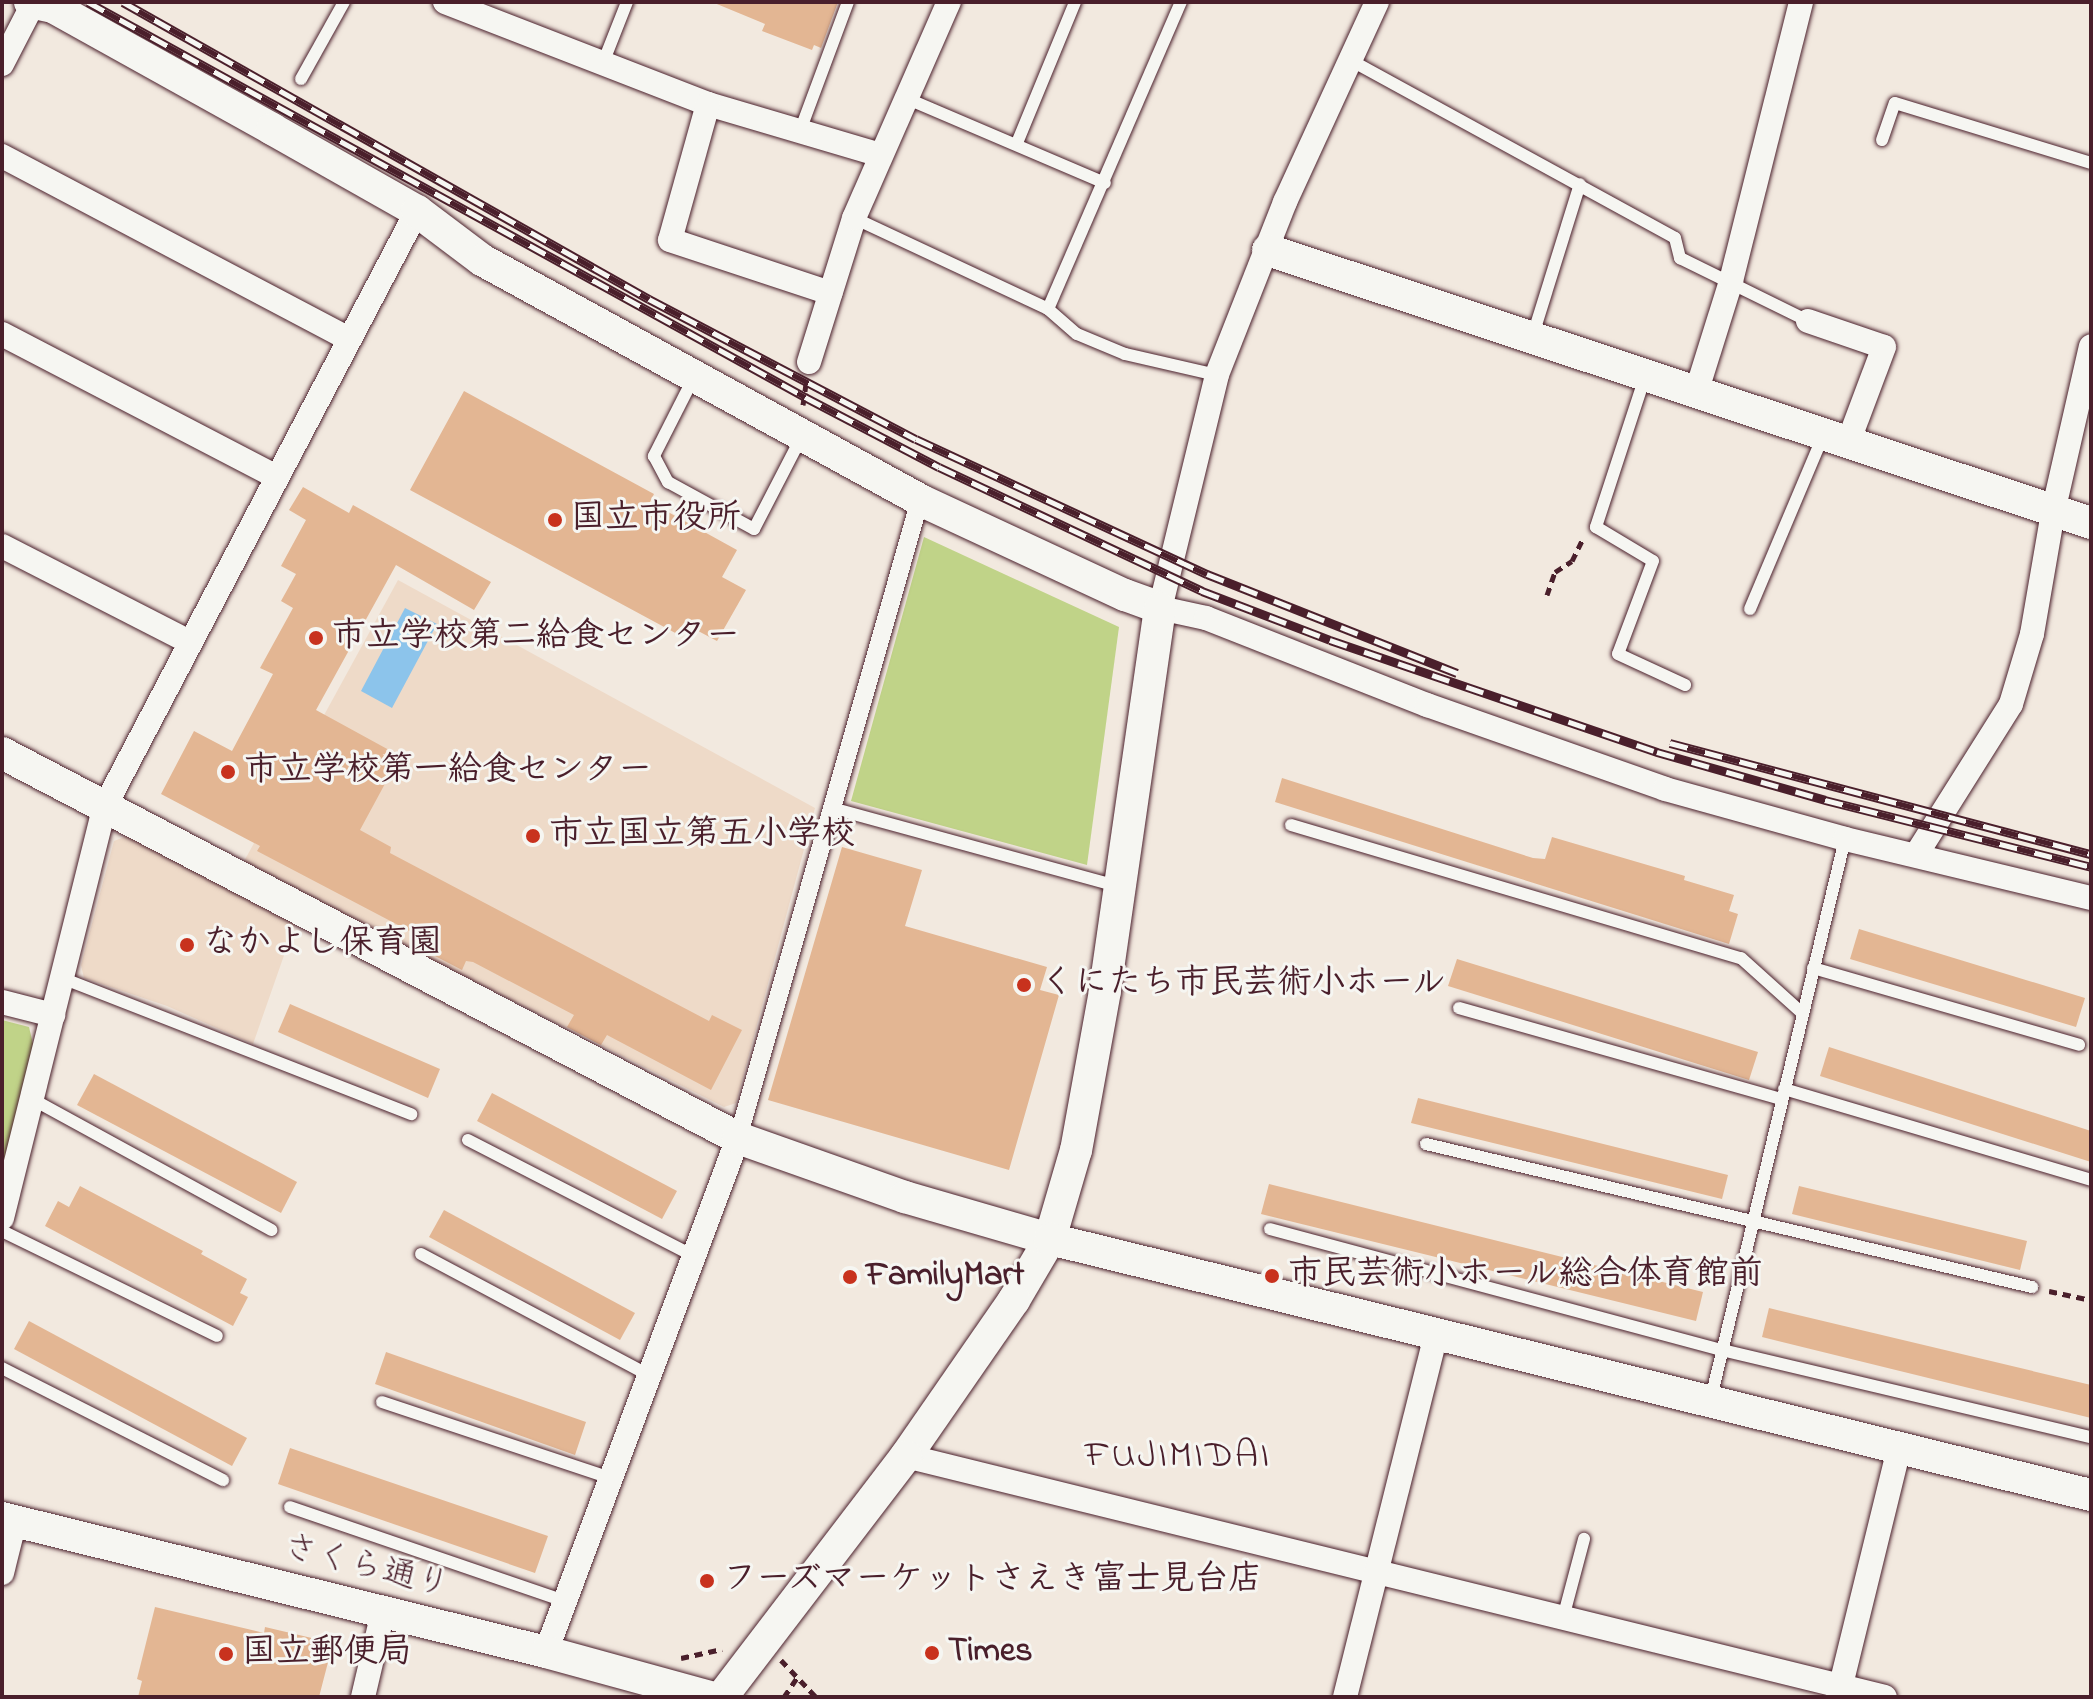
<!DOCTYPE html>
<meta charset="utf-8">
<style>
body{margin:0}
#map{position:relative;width:2093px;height:1699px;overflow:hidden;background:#f2e9df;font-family:"Indie Flower","Klee One",sans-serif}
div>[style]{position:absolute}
.built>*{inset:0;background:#eedac8}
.green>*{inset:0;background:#c0d388}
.water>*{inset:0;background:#8cc4eb}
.building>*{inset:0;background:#e3b693}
.path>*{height:5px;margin-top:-2.5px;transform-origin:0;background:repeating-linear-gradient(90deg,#4a1f2b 0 8px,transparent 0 14px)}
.roads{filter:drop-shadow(0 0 2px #4a1f2b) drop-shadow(0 0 2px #4a1f2b)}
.service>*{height:12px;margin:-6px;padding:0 6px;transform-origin:6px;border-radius:6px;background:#f6f6f2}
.pedestrian>*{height:18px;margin:-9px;padding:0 9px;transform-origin:9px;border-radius:9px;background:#f6f6f2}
.minor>*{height:24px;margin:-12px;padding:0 12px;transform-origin:12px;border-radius:12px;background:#f6f6f2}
.tertiary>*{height:32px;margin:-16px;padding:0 16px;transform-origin:16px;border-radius:16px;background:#f6f6f2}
.rail>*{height:9px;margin-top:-4.5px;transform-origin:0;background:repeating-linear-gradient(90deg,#f6f6f2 0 18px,#4a1f2b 0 36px);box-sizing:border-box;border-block:2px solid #4a1f2b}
.dots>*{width:22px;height:22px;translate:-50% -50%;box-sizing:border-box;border:4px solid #f6f6f2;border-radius:50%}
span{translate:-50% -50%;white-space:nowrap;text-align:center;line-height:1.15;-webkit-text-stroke:6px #f6f6f2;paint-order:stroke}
.poi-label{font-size:34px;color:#4a1f2b;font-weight:700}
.left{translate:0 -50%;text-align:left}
.street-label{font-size:34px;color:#4a1f2b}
.quarter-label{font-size:38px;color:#4a1f2b;letter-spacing:2px}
.frame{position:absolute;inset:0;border:4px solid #4a1f2b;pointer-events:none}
</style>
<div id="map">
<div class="built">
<i style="clip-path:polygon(398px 580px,815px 808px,736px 1103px,724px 1107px,242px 865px)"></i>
<i style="clip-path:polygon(127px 836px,295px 924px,253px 1044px,167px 1006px,84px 978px,81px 965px,114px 841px)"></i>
</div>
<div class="green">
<i style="clip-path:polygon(924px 537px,1119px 627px,1087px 865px,851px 801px)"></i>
<i style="clip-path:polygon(2px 1020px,29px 1027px,34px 1048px,2px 1181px)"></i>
</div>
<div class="water">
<i style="clip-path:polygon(405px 608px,437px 624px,392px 708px,361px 691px)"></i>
</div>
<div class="building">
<i style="clip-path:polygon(712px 2px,838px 2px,821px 48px,814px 45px,812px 50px,762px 31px,765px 24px)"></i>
<i style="clip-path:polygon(464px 391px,654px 494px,650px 502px,737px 550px,722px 577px,746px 590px,717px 641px,685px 624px,679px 635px,410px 490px)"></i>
<i style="clip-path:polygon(303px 487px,349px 513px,353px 505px,491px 582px,474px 610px,396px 565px,316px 710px,400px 756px,360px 830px,391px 847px,390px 853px,709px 1021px,712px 1015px,742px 1030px,711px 1090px,607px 1035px,601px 1045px,595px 1042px,567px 1027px,574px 1015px,473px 962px,466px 961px,462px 970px,435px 956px,440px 947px,257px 851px,260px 846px,161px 794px,194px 731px,232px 751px,273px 674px,260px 668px,293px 608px,281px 601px,296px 574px,281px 566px,306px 520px,289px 510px)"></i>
<i style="clip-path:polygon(1282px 778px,1533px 858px,1545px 859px,1552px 837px,1685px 876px,1684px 880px,1734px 895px,1729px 911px,1738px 914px,1729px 944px,1275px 802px)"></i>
<i style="clip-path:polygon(842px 847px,922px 870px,905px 926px,1047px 967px,1040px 990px,1059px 995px,1009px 1170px,768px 1100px)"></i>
<i style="clip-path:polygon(1859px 929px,2085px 998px,2076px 1027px,1850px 959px)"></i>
<i style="clip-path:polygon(1457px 959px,1758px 1052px,1749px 1080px,1448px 986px)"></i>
<i style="clip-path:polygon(290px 1004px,440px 1069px,428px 1098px,278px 1032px)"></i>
<i style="clip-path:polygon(1829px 1047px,2091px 1131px,2091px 1162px,1820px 1076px)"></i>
<i style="clip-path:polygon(94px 1074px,297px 1182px,281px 1213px,77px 1105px)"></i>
<i style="clip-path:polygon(492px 1093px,677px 1191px,662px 1219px,477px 1121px)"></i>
<i style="clip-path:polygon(1418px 1098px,1728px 1175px,1722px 1199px,1411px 1123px)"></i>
<i style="clip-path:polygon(1269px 1184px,1703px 1292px,1696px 1321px,1261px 1214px)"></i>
<i style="clip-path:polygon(80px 1186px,203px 1251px,201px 1254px,247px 1279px,240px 1293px,248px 1297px,233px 1326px,45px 1226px,58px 1201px,69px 1207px)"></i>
<i style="clip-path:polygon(1799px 1186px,2027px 1241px,2020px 1270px,1792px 1214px)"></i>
<i style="clip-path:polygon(444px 1210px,635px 1313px,620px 1340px,429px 1237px)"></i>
<i style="clip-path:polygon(1769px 1308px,2091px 1385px,2091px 1418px,1762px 1337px)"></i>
<i style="clip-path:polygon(29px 1321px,247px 1438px,232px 1466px,14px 1349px)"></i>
<i style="clip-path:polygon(386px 1352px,586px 1422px,575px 1455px,375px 1384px)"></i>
<i style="clip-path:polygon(290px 1448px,548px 1536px,535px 1573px,278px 1484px)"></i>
<i style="clip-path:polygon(155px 1607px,264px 1633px,265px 1627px,333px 1643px,319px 1697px,138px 1697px,142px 1681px,137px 1679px)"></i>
</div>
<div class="path">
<i style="left:803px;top:405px;width:22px;rotate:-82deg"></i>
<i style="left:1547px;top:595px;width:24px;rotate:-71deg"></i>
<i style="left:1555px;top:572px;width:20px;rotate:-33deg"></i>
<i style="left:1572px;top:561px;width:25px;rotate:-64deg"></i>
<i style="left:2049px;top:1291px;width:43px;rotate:12.1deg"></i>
<i style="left:681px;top:1658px;width:42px;rotate:-12.4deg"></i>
<i style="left:781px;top:1660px;width:51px;rotate:46.6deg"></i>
<i style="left:784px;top:1697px;width:23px;rotate:-56deg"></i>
</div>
<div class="roads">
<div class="service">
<i style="left:1352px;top:61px;width:368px;rotate:28.7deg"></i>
<i style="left:1675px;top:238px;width:21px;rotate:76deg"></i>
<i style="left:1680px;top:258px;width:143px;rotate:26.2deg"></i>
<i style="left:603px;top:63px;width:66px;rotate:-68.5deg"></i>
<i style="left:301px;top:79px;width:88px;rotate:-60.8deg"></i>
<i style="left:908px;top:99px;width:214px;rotate:23.1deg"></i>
<i style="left:800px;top:131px;width:138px;rotate:-69.6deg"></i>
<i style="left:1882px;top:140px;width:39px;rotate:-71deg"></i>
<i style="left:1895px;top:103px;width:205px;rotate:17deg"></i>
<i style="left:1017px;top:143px;width:152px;rotate:-67.6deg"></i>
<i style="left:854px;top:218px;width:214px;rotate:25.1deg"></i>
<i style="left:1048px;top:309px;width:38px;rotate:41deg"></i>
<i style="left:1077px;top:334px;width:52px;rotate:22.6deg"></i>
<i style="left:1125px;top:354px;width:94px;rotate:12.9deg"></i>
<i style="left:1048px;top:309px;width:335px;rotate:-66.6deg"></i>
<i style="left:1532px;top:338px;width:161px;rotate:-72.7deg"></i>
<i style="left:694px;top:377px;width:89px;rotate:116.9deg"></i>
<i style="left:654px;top:456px;width:30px;rotate:62deg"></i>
<i style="left:668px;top:482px;width:98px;rotate:28.7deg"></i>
<i style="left:754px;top:529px;width:105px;rotate:-62.7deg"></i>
<i style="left:1645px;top:377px;width:158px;rotate:108.1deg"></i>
<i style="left:1596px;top:527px;width:66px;rotate:30.8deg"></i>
<i style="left:1653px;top:561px;width:99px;rotate:110.6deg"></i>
<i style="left:1618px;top:654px;width:74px;rotate:24.8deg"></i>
<i style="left:1750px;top:609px;width:188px;rotate:-67.1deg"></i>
<i style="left:832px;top:808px;width:296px;rotate:15.3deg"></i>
<i style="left:1291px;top:825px;width:469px;rotate:16.5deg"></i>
<i style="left:1741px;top:958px;width:82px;rotate:42deg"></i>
<i style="left:1813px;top:968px;width:277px;rotate:16.1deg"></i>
<i style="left:62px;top:978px;width:375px;rotate:21.3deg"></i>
<i style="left:1459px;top:1008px;width:335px;rotate:15.8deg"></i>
<i style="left:1784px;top:1089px;width:320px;rotate:16.5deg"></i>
<i style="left:32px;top:1099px;width:273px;rotate:28.7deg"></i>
<i style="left:468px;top:1140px;width:254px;rotate:27.2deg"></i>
<i style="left:1426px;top:1144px;width:623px;rotate:13.28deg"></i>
<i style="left:1270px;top:1229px;width:468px;rotate:15deg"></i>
<i style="left:1722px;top:1350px;width:379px;rotate:13.3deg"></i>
<i style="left:2px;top:1231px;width:239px;rotate:26deg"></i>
<i style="left:421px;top:1254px;width:259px;rotate:28deg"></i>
<i style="left:2px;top:1368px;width:248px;rotate:26.9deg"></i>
<i style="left:1711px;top:1398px;width:575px;rotate:-76.52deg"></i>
<i style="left:382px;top:1402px;width:241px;rotate:18.4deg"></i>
<i style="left:290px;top:1507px;width:291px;rotate:18.9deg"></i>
<i style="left:1563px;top:1618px;width:82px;rotate:-75.1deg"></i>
</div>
<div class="pedestrian">
<i style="left:738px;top:1138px;width:663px;rotate:-74.08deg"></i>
</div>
<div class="minor">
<i style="left:445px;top:2px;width:282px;rotate:21.2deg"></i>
<i style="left:708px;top:104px;width:179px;rotate:16.5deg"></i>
<i style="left:1377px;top:2px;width:220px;rotate:114.7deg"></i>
<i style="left:1285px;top:202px;width:186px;rotate:111.5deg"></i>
<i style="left:1217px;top:375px;width:240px;rotate:103.7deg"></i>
<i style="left:1160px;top:608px;width:47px;rotate:12.3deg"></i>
<i style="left:1206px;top:618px;width:238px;rotate:21.5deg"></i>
<i style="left:1427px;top:705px;width:252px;rotate:19.4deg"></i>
<i style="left:1665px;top:789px;width:187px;rotate:15.5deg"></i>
<i style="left:1845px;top:839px;width:253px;rotate:13.5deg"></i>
<i style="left:2px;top:64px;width:68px;rotate:-62.7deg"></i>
<i style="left:708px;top:104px;width:141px;rotate:105.6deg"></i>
<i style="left:670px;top:240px;width:169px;rotate:18.3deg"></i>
<i style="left:2px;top:156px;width:392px;rotate:27.8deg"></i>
<i style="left:1808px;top:321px;width:80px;rotate:18.9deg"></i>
<i style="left:1884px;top:347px;width:103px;rotate:110.6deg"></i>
<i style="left:2px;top:334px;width:310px;rotate:27.5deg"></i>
<i style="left:809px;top:362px;width:151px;rotate:-72.6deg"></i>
<i style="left:854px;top:218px;width:236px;rotate:-66.3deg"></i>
<i style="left:1696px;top:393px;width:117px;rotate:-72.6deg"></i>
<i style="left:1731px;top:281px;width:288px;rotate:-75.9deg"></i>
<i style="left:2px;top:546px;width:211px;rotate:27.1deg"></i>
<i style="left:1916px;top:855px;width:178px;rotate:-57.8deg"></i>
<i style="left:2011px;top:704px;width:73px;rotate:-73.3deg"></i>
<i style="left:2032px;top:634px;width:124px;rotate:-80.2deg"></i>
<i style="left:2053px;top:512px;width:170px;rotate:-77.1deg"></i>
<i style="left:2px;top:1002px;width:53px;rotate:14.3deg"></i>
<i style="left:2px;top:1218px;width:425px;rotate:-76deg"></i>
<i style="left:105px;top:806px;width:672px;rotate:-62.33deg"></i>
<i style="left:906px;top:1456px;width:1008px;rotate:13.83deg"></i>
<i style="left:2px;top:1573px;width:54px;rotate:-76deg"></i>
<i style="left:546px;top:1652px;width:549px;rotate:-69.52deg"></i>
<i style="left:363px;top:1697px;width:87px;rotate:-76.8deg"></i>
<i style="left:1345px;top:1697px;width:374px;rotate:-75.9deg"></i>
<i style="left:1838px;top:1697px;width:256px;rotate:-76.2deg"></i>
</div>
<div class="tertiary">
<i style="left:30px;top:2px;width:24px;rotate:12deg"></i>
<i style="left:53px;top:7px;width:251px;rotate:29.1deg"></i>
<i style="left:272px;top:129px;width:167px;rotate:29.5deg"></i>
<i style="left:417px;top:211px;width:81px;rotate:37deg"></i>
<i style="left:482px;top:260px;width:499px;rotate:28.7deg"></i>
<i style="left:920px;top:500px;width:226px;rotate:24.9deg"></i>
<i style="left:1125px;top:595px;width:37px;rotate:20deg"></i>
<i style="left:1160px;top:608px;width:387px;rotate:98.2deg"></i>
<i style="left:1105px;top:991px;width:162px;rotate:100.3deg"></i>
<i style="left:1076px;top:1150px;width:93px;rotate:106.3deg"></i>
<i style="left:1050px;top:1239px;width:71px;rotate:120.5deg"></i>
<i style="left:1014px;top:1300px;width:190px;rotate:124.7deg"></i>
<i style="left:906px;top:1456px;width:303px;rotate:127.4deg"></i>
<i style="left:1268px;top:250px;width:867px;rotate:18.35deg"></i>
<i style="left:2px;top:753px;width:831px;rotate:27.61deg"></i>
<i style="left:738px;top:1138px;width:177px;rotate:19.5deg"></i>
<i style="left:905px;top:1197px;width:151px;rotate:16.2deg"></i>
<i style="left:1050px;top:1239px;width:1072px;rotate:13.82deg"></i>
<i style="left:2px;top:1518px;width:560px;rotate:13.84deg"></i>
<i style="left:546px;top:1652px;width:170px;rotate:15.3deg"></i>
</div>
</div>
<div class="rail">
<i style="left:88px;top:2px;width:819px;rotate:28.85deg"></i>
<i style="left:805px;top:397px;width:151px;rotate:27.6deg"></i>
<i style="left:939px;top:467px;width:291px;rotate:25.2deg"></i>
<i style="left:1202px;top:591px;width:137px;rotate:20.9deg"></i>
<i style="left:1330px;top:640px;width:346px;rotate:18.9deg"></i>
<i style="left:1657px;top:752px;width:175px;rotate:15.9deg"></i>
<i style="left:1825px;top:800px;width:274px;rotate:14.1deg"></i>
<i style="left:123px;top:2px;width:604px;rotate:29.45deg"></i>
<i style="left:649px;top:299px;width:301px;rotate:27.7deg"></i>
<i style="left:916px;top:439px;width:321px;rotate:24.9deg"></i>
<i style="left:1207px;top:574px;width:269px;rotate:21.6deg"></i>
<i style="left:1670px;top:743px;width:435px;rotate:14.8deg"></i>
</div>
<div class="dots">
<i style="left:555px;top:520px;background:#c8321e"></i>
<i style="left:316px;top:638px;background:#c8321e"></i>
<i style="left:228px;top:772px;background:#c8321e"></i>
<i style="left:533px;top:836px;background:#c8321e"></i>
<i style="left:187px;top:945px;background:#c8321e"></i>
<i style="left:1024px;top:985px;background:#c8321e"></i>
<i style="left:1272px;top:1276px;background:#c8321e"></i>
<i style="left:850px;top:1277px;background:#c8321e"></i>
<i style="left:707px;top:1581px;background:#c8321e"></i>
<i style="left:932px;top:1653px;background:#c8321e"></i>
<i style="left:226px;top:1654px;background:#c8321e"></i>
</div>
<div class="poi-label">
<span class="left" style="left:571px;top:520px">国立市役所</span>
<span class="left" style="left:332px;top:638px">市立学校第二給食センター</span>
<span class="left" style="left:244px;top:772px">市立学校第一給食センター</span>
<span class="left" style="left:549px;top:836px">市立国立第五小学校</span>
<span class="left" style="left:203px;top:945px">なかよし保育園</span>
<span class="left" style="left:1040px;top:985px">くにたち市民芸術小ホール</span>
<span class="left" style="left:1288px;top:1276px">市民芸術小ホール総合体育館前</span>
<span class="left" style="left:866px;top:1277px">FamilyMart</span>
<span class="left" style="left:723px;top:1581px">フーズマーケットさえき富士見台店</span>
<span class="left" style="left:948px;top:1653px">Times</span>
<span class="left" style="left:242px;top:1654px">国立郵便局</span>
</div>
<div class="street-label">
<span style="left:366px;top:1568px;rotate:14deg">さくら通り</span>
</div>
<div class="quarter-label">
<span style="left:1178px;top:1458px">FUJIMIDAI</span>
</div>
<div class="frame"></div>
</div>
